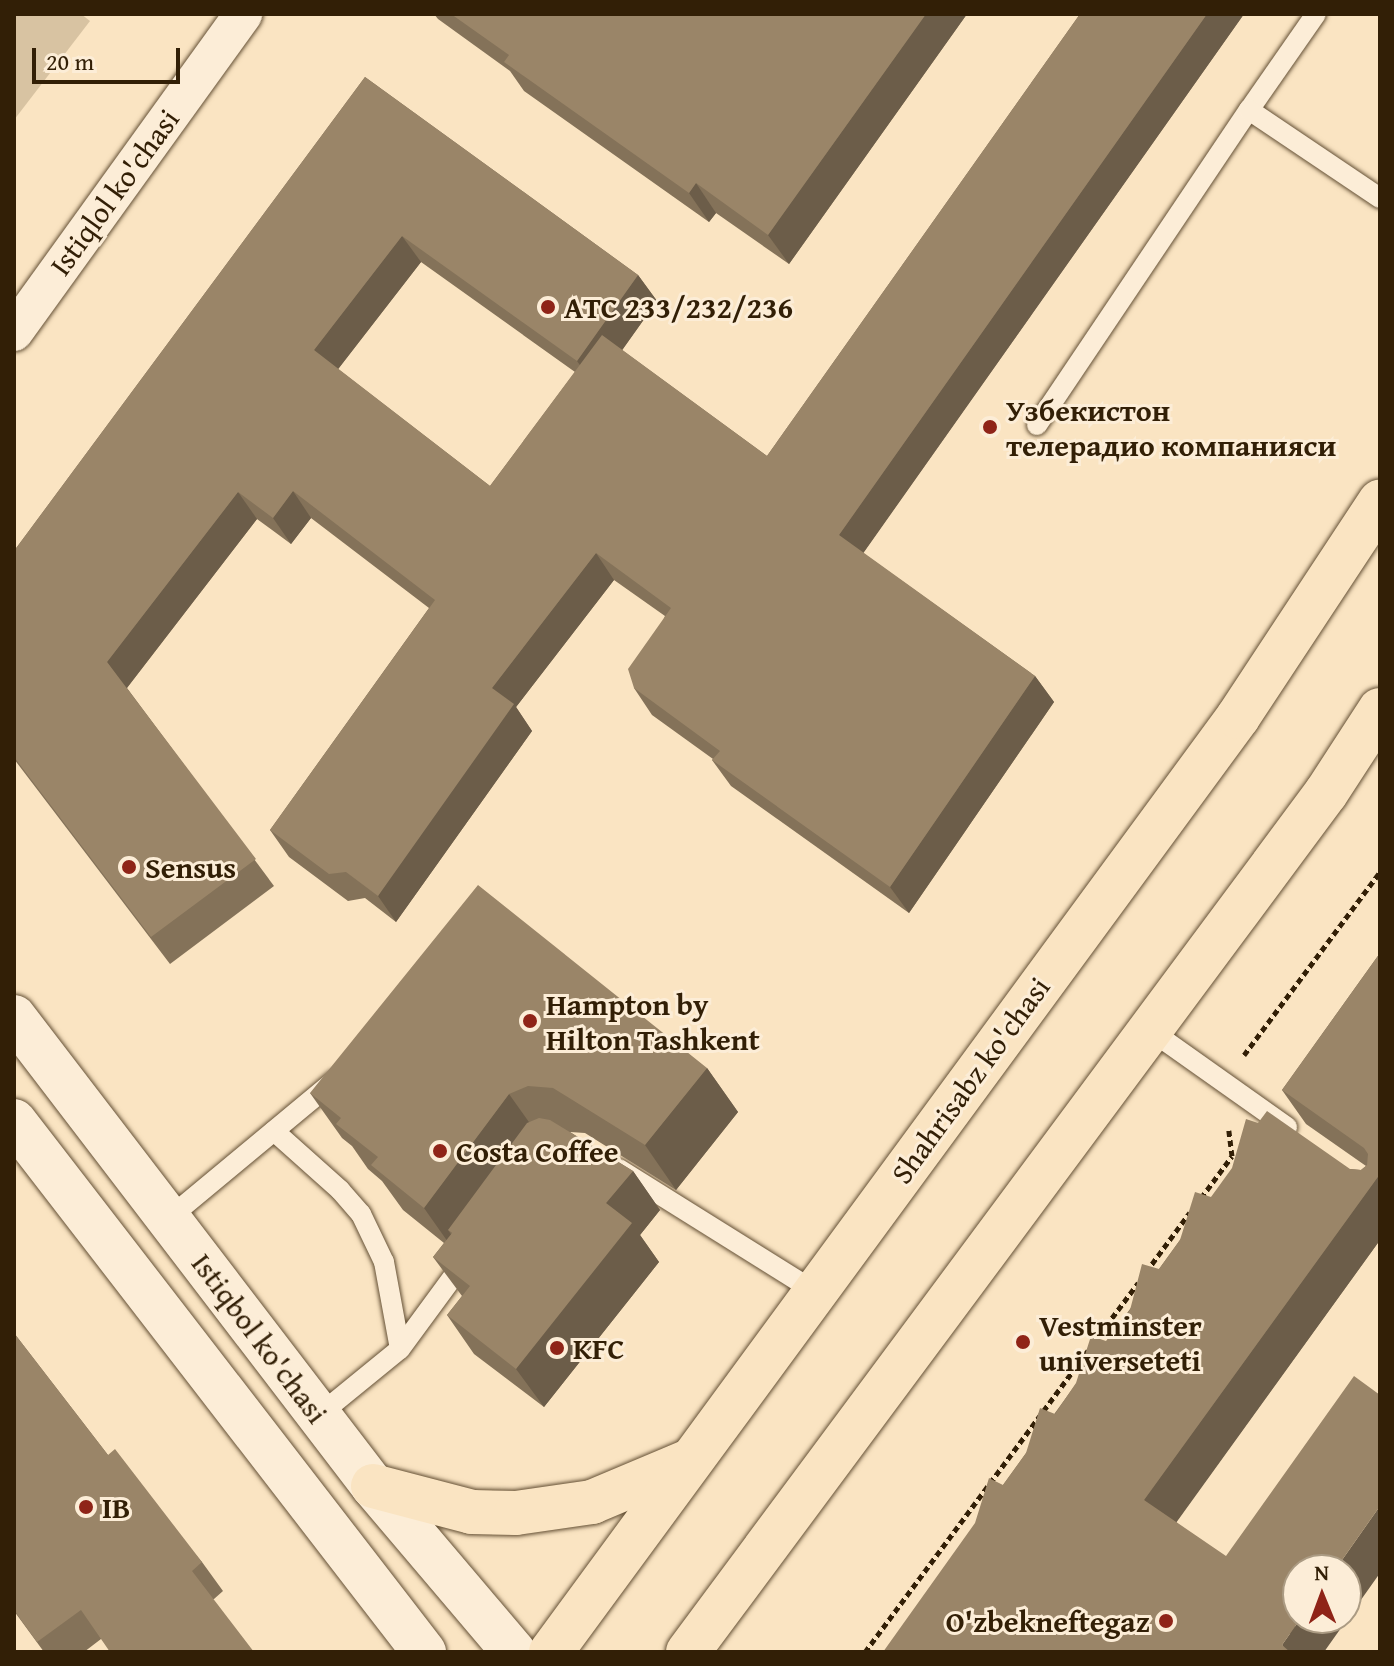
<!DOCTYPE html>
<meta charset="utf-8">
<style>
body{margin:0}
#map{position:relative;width:1394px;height:1666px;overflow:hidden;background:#fae4c2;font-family:"Gentium Book Plus",serif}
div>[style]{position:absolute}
.green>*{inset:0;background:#d8c3a2}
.path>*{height:5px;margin-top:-2.5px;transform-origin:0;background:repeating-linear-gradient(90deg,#321f06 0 6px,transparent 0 10px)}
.roads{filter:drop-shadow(0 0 2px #645035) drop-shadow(0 0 2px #645035)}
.service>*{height:20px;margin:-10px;padding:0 10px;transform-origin:10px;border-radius:10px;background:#fcedd7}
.minor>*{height:38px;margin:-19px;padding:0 19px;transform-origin:19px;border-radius:19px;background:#fcedd7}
.tertiary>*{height:44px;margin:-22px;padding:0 22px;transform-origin:22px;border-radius:22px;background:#fcedd7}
.primary>*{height:44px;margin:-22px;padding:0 22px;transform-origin:22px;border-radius:22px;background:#fae4c2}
.wall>*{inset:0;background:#847259}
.shaded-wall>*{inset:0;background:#6c5d49}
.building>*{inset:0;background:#9a8568}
.dots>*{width:22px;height:22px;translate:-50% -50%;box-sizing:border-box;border:4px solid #fcedd7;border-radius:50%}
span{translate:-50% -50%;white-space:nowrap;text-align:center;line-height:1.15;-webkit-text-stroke:6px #fcedd7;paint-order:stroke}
.street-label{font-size:30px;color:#321f06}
.poi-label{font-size:30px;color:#321f06;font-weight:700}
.left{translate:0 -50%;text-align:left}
.right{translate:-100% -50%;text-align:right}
.frame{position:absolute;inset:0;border:16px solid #321f06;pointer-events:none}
.north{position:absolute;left:1282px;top:1554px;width:80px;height:80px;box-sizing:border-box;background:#fcedd7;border:2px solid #ab9b83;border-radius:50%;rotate:359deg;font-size:22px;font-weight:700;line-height:32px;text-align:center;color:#321f06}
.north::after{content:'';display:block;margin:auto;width:28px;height:36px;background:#8f2418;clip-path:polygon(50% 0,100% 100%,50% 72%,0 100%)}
.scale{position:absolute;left:32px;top:48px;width:148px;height:36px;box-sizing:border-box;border:4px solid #321f06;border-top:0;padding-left:10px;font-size:24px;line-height:28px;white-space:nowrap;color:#321f06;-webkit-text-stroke:6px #fcedd7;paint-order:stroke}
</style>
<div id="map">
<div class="green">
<i style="clip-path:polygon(14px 14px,81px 14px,90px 21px,14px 120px)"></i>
</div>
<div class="path">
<i style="left:1244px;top:1055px;width:228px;rotate:-53.4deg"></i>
<i style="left:1201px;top:1198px;width:52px;rotate:-53.6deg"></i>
<i style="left:1232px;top:1156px;width:26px;rotate:-97deg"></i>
<i style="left:1146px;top:1272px;width:74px;rotate:-53.7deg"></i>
<i style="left:1094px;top:1342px;width:74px;rotate:-53.3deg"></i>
<i style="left:865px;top:1652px;width:375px;rotate:-53.5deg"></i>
</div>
<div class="roads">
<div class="service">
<i style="left:1249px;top:110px;width:117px;rotate:-55.1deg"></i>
<i style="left:1037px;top:425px;width:380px;rotate:-56.1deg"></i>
<i style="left:1249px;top:110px;width:158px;rotate:33.9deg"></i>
<i style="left:1150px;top:1030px;width:168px;rotate:35.3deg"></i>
<i style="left:274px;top:1131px;width:89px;rotate:41.8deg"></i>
<i style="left:340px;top:1190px;width:32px;rotate:49deg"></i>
<i style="left:361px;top:1214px;width:53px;rotate:64.4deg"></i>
<i style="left:384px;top:1262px;width:88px;rotate:79.6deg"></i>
<i style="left:619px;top:1169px;width:230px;rotate:32deg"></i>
<i style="left:169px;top:1218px;width:216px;rotate:-39.7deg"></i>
<i style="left:319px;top:1415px;width:104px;rotate:-39.2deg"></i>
<i style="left:400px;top:1349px;width:112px;rotate:-53.7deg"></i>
</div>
<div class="minor">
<i style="left:14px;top:332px;width:392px;rotate:-54.2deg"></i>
</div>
<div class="tertiary">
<i style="left:14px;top:1017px;width:591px;rotate:52.57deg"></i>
<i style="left:373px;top:1486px;width:218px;rotate:49.7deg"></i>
<i style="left:14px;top:1121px;width:671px;rotate:52.33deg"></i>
</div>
<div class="primary">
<i style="left:373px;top:1486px;width:102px;rotate:14.7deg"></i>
<i style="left:472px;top:1512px;width:44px;rotate:1.3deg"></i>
<i style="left:516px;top:1513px;width:77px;rotate:-8.2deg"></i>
<i style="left:592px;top:1502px;width:103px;rotate:-22.8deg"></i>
<i style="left:551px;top:1652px;width:1160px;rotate:-53.69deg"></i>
<i style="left:1238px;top:717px;width:258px;rotate:-56.6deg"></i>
<i style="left:688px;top:1652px;width:1070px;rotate:-53.4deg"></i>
<i style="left:1326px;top:793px;width:99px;rotate:-57deg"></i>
</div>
</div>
<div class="wall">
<i style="clip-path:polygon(434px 14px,967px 14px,789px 264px,716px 213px,709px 222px,524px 91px,510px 71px,438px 19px)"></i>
<i style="clip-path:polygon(evenodd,1080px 14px,1244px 14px,863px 553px,1035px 676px,1054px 702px,909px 913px,731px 786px,712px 760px,713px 759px,652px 715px,634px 688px,665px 616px,614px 580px,516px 707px,532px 731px,396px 922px,365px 898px,348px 901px,289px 857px,270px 830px,429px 608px,311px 518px,291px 544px,257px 519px,127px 688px,274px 886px,170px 964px,14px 759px,14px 551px,365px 77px,638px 275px,657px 301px,622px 350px,767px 456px,1080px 14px,421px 262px,575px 372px,490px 486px,338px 369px,421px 262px)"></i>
<i style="clip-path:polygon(1380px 953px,1380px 1240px,1176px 1522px,1324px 1652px,1003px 1485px,1211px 1197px,1350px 1169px,1361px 1170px,1366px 1166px,1306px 1124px,1282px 1090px)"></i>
<i style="clip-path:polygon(707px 1068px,738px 1112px,676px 1190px,585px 1133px,570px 1132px,633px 1171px,660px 1210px,640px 1235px,659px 1262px,544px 1407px,474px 1354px,447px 1315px,462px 1296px,433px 1257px,444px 1243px,403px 1210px,382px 1181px,368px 1169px,352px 1146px,342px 1138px,310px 1093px)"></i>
<i style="clip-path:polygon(14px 1333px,108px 1455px,202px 1562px,223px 1591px,214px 1599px,101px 1639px,84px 1652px,44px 1652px,14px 1611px)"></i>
</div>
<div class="shaded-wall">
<i style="clip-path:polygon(926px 14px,967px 14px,789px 264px,768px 235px)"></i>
<i style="clip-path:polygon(1207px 14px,1244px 14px,857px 562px,839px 535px)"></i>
<i style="clip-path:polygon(696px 183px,716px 213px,709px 222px,689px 193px)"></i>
<i style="clip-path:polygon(402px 236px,421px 262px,332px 377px,314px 350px)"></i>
<i style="clip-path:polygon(638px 275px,657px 301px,596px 387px,577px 361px)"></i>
<i style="clip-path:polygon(293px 491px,311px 518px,291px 544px,273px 518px)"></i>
<i style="clip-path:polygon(238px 492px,257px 519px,126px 689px,107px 662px)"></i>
<i style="clip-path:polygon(596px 553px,614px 580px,516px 707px,532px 731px,396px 922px,378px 896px,492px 688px)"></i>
<i style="clip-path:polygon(1035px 676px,1054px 702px,909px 913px,890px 887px)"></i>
<i style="clip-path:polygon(707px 1068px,738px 1112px,676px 1190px,645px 1145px)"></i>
<i style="clip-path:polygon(509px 1094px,541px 1139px,452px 1233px,448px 1230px,460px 1247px,455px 1252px,424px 1208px)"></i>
<i style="clip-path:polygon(633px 1171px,660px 1210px,640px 1235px,659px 1262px,544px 1407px,516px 1369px,606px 1203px)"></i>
<i style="clip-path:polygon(1380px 1174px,1380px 1240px,1168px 1534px,1144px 1500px)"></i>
<i style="clip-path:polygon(1380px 1506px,1380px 1573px,1324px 1652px,1287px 1652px,1282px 1645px,1301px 1618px,1346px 1618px,1346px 1570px,1335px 1570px)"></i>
</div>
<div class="building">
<i style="clip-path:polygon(451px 14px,926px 14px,768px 235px,696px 183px,689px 193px,504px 62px,509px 55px)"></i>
<i style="clip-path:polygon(1080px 14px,1207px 14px,839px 535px,1035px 676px,890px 887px,712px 760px,720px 751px,634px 688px,628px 669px,671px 608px,596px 553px,492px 688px,514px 704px,378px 896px,346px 872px,329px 874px,270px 830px,435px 600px,293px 491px,273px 518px,238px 492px,107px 662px,256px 859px,151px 937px,14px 757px,14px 551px,365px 77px,638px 275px,577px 361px,402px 236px,314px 350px,490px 486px,602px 335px,767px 456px)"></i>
<i style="clip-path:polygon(478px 885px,707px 1068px,645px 1145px,553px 1088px,528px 1086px,509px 1094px,424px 1208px,371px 1165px,378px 1157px,336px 1124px,341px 1118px,310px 1093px)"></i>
<i style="clip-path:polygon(1380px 953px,1380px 1174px,1144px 1500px,1226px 1556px,1354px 1376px,1380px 1395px,1380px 1506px,1335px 1570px,1298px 1570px,1298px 1618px,1301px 1618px,1282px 1645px,1290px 1652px,883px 1652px,975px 1523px,989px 1478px,1003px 1485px,1026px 1453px,1040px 1408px,1055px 1414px,1076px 1383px,1091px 1336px,1106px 1341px,1130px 1310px,1142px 1264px,1159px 1269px,1180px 1240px,1195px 1192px,1211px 1197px,1232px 1168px,1246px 1119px,1258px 1123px,1267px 1111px,1350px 1169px,1361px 1170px,1367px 1165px,1368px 1154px,1364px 1148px,1282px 1090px)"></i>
<i style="clip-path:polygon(539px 1118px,550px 1120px,633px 1171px,606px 1203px,632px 1223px,516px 1369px,447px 1315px,470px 1286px,433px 1257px,452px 1233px,448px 1230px,527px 1123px)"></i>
<i style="clip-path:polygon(14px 1333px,108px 1455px,115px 1449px,202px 1562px,192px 1571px,254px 1652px,110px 1652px,81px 1610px,37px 1642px,14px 1610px)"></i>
</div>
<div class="dots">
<i style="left:548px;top:307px;background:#8f2418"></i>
<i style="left:990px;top:427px;background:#8f2418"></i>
<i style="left:129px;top:867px;background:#8f2418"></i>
<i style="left:530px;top:1021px;background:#8f2418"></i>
<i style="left:440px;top:1151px;background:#8f2418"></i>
<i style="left:1023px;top:1342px;background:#8f2418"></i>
<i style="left:557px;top:1348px;background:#8f2418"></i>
<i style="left:86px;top:1507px;background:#8f2418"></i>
<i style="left:1166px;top:1621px;background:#8f2418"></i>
</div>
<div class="street-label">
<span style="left:114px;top:192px;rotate:-54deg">Istiqlol ko'chasi</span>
<span style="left:970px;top:1080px;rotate:-54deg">Shahrisabz ko'chasi</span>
<span style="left:260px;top:1338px;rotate:53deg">Istiqbol ko'chasi</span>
</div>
<div class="poi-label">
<span class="left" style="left:564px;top:307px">АТС 233/232/236</span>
<span class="left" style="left:1006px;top:427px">Узбекистон<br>телерадио компанияси</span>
<span class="left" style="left:145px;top:867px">Sensus</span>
<span class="left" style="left:546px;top:1021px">Hampton by<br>Hilton Tashkent</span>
<span class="left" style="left:456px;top:1151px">Costa Coffee</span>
<span class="left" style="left:1039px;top:1342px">Vestminster<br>universeteti</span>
<span class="left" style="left:573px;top:1348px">KFC</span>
<span class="left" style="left:102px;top:1507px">IB</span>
<span class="right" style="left:1150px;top:1621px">O'zbekneftegaz</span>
</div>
<div class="frame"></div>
<div class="north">N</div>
<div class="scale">20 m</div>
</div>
